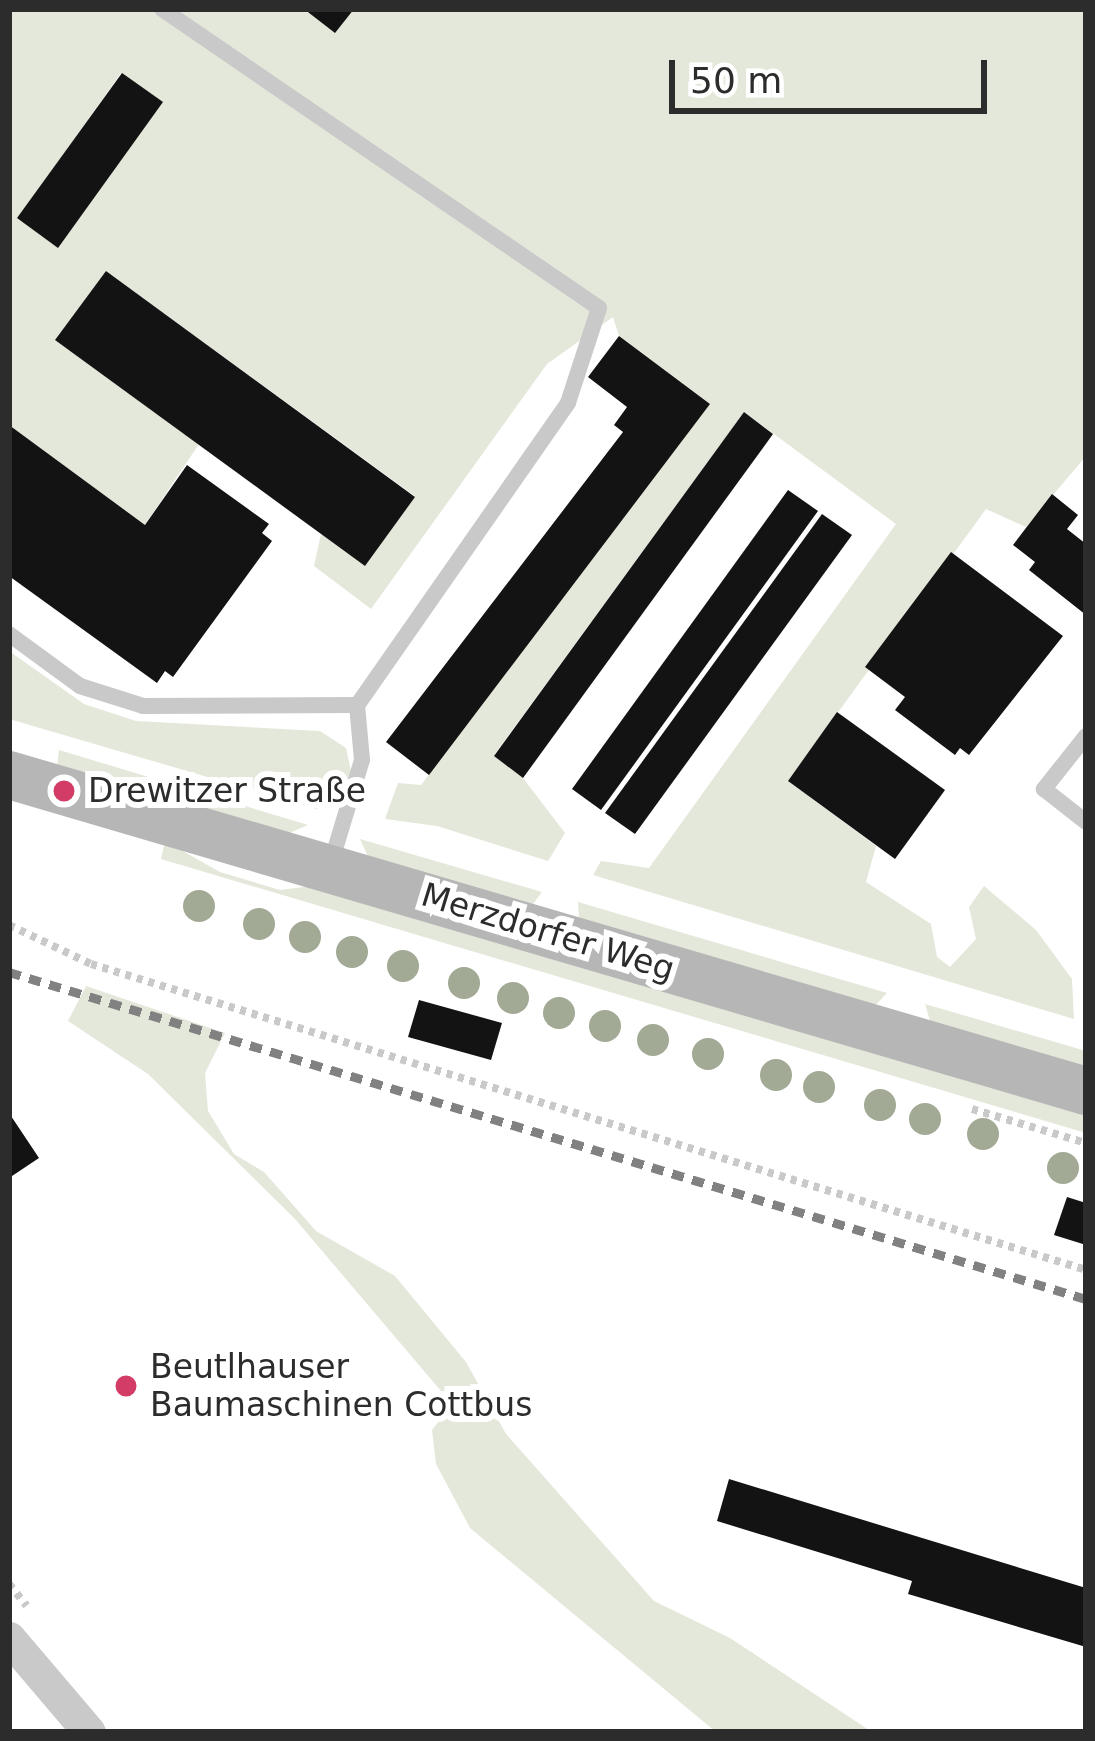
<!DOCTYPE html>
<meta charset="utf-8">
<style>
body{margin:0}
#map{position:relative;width:1095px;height:1741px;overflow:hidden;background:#fff;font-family:"DejaVu Sans",sans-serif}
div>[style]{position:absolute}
.green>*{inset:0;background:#e4e8da}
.building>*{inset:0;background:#131313}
.path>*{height:8px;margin-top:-4px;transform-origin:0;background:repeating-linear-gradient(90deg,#c9c9c9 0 6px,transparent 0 12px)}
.lane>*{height:16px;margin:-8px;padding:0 8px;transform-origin:8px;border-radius:8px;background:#c9c9c9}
.street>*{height:33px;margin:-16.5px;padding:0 16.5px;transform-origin:16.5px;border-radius:16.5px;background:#c9c9c9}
.secondary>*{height:48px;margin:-24px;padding:0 24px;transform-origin:24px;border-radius:24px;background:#b6b6b6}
.rail>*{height:9px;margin-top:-4.5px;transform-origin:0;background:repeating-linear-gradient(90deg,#818181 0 12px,transparent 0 21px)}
.trees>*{width:32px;height:32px;margin:-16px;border-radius:50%;background:#a2a995}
.dots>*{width:33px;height:33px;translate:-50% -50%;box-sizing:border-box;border:6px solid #fff;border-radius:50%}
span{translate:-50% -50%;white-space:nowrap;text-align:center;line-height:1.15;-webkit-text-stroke:12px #fff;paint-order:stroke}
.poi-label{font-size:33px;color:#2c2c2c}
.left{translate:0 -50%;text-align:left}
.street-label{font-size:33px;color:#2c2c2c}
.frame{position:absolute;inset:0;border:12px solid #2c2c2c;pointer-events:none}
.scale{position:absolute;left:669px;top:60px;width:318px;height:54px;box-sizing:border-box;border:6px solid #2c2c2c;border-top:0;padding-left:15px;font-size:36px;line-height:42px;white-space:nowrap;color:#2c2c2c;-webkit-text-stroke:9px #fff;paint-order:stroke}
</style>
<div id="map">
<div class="green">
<i style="clip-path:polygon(evenodd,9px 9px,1086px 9px,1086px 456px,1026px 527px,986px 509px,788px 781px,876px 846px,866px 882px,931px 924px,937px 957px,950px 967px,976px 939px,969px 907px,984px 886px,1036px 930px,1072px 979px,1074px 1019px,593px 875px,601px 861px,649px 868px,896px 524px,744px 412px,494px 755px,523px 778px,565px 833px,548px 861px,437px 826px,385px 819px,398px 783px,421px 785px,709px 403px,619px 336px,613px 317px,547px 364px,371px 609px,314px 566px,321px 534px,365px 566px,415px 496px,106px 271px,55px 340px,199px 444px,145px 525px,9px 425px,9px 9px,121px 73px,162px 102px,18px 218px,121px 73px)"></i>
<i style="clip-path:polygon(9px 651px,84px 704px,136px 721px,320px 731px,346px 748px,352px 776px,317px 809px,9px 719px)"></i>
<i style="clip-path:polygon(59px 750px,308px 825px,287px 834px,57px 767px)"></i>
<i style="clip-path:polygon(360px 839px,542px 892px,530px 908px,369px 859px)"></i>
<i style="clip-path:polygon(165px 841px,220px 872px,280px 890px,312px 886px,1086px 1114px,1086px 1133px,161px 859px)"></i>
<i style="clip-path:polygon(578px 902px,887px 993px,872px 1009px,579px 921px)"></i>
<i style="clip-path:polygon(86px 986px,225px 1033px,205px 1073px,208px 1111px,234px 1154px,264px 1172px,316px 1231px,395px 1276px,466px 1362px,506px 1434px,654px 1601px,730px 1638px,872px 1732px,716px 1732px,470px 1528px,436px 1464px,432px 1430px,452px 1404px,295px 1219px,148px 1074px,68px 1021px)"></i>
<i style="clip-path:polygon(925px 1004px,1086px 1051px,1086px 1069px,931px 1024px)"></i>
</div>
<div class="building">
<i style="clip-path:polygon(304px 9px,354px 9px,335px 33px)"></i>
<i style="clip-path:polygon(122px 73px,163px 102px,58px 248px,17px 218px)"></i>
<i style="clip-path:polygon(106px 271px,415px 497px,365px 566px,55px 340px)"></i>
<i style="clip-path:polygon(619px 336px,710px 404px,429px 775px,386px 742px,623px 432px,614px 425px,627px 407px,588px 377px)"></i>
<i style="clip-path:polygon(744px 412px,773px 434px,523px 778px,494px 756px)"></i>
<i style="clip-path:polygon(9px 425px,145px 525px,187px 465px,269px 524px,262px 533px,272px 541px,173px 677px,165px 671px,157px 683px,9px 576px)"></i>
<i style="clip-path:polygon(788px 490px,818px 511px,601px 810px,572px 789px)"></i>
<i style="clip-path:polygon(1052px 494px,1078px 515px,1067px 529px,1086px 544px,1086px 615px,1029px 570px,1035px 562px,1013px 545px)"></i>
<i style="clip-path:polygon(822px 514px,852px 535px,635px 834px,605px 813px)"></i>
<i style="clip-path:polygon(951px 552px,1063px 636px,969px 755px,960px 748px,955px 755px,895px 710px,905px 697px,865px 667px)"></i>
<i style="clip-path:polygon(837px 712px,945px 790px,895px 859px,788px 781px)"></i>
<i style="clip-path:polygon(419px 1000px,502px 1023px,491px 1060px,408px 1037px)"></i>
<i style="clip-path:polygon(9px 1113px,39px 1158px,9px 1178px)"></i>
<i style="clip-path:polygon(1067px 1197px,1086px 1203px,1086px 1245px,1054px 1235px)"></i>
<i style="clip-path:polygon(729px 1479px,1086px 1588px,1086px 1647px,908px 1594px,912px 1581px,717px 1521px)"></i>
</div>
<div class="path">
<i style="left:9px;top:925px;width:91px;rotate:25.4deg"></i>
<i style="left:91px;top:964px;width:1041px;rotate:17.09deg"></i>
<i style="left:972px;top:1109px;width:119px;rotate:16.6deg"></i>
<i style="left:9px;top:1584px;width:28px;rotate:51deg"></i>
</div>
<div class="lane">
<i style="left:162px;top:9px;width:529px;rotate:34.38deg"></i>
<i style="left:599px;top:308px;width:100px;rotate:108.1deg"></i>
<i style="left:568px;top:403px;width:368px;rotate:124.9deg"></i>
<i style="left:357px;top:705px;width:55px;rotate:84.8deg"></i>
<i style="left:362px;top:760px;width:111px;rotate:106.8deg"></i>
<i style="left:9px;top:634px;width:88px;rotate:36.2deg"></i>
<i style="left:80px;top:686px;width:66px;rotate:17.6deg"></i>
<i style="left:143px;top:706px;width:214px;rotate:-0.3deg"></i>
<i style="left:1086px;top:736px;width:68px;rotate:128.4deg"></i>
<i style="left:1044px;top:789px;width:53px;rotate:38.2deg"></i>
</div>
<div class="street">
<i style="left:9px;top:1638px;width:123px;rotate:49.6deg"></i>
</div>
<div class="secondary">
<i style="left:9px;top:775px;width:1122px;rotate:16.35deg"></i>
</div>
<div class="rail">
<i style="left:9px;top:972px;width:1126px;rotate:16.89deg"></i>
</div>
<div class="trees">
<i style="left:199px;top:906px"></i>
<i style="left:259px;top:924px"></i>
<i style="left:305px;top:937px"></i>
<i style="left:352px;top:952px"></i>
<i style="left:403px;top:966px"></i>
<i style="left:464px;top:983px"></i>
<i style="left:513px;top:998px"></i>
<i style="left:559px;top:1013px"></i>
<i style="left:605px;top:1026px"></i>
<i style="left:653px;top:1040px"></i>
<i style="left:708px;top:1054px"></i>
<i style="left:776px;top:1075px"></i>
<i style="left:819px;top:1087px"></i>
<i style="left:880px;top:1105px"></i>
<i style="left:925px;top:1119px"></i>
<i style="left:983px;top:1134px"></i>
<i style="left:1063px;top:1168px"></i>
</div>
<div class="dots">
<i style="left:64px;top:791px;background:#d33d65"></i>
<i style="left:126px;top:1386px;background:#d33d65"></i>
</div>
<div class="poi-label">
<span class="left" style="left:88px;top:791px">Drewitzer Straße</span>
<span class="left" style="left:150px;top:1386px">Beutlhauser<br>Baumaschinen Cottbus</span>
</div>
<div class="street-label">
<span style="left:548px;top:932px;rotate:17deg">Merzdorfer Weg</span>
</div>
<div class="frame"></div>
<div class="scale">50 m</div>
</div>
